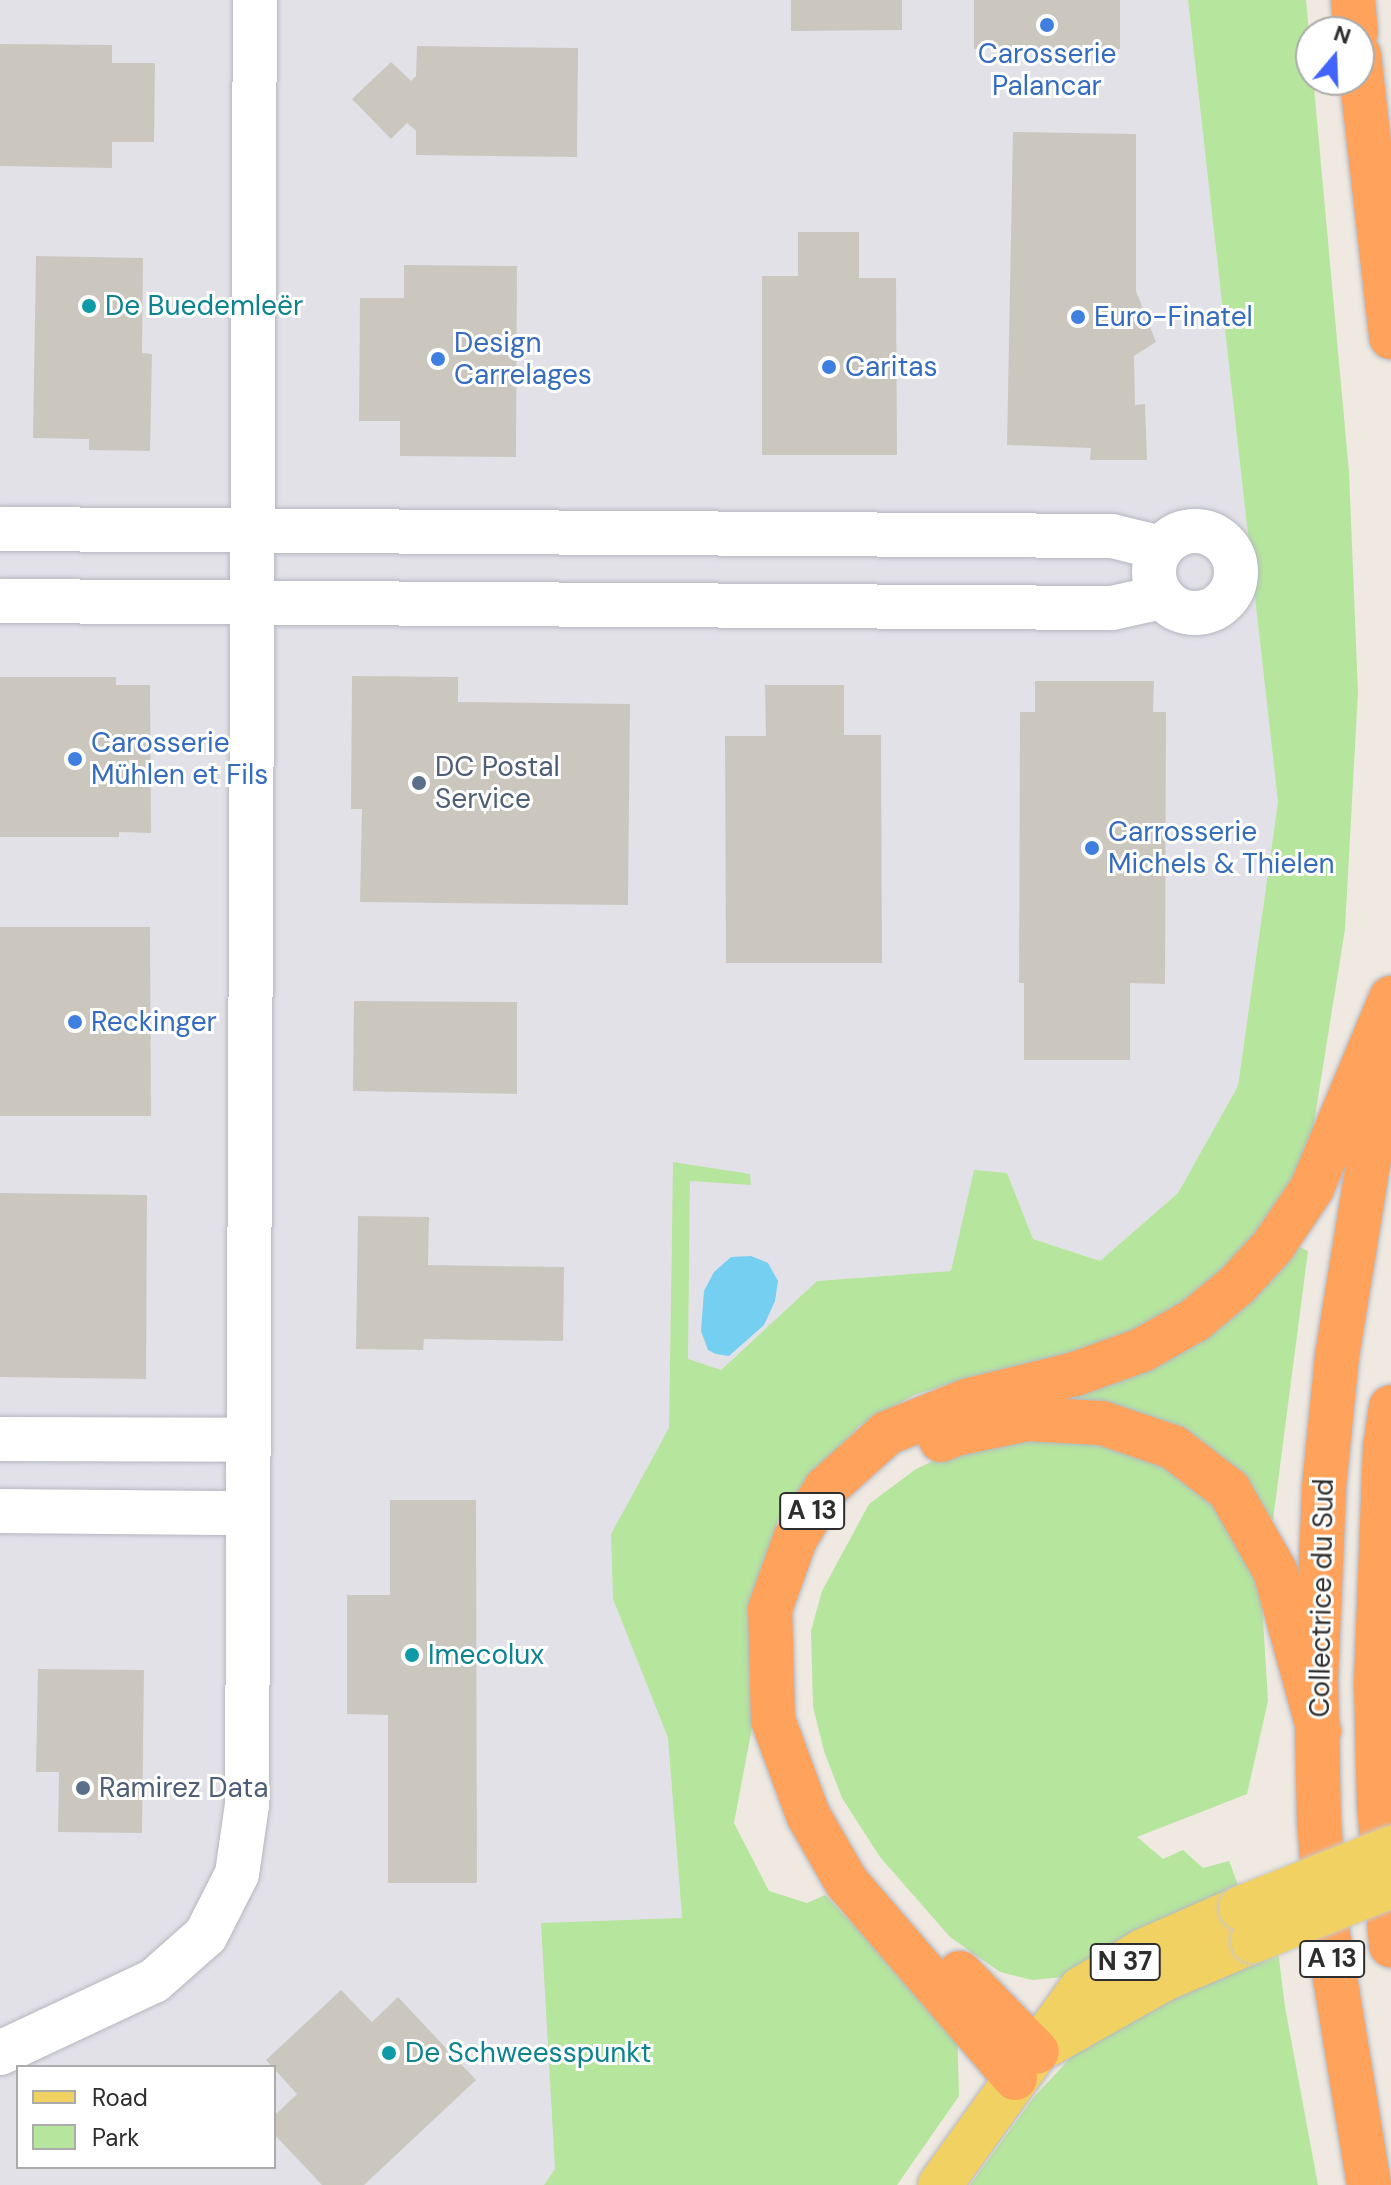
<!DOCTYPE html>
<meta charset="utf-8">
<style>
body{margin:0}
#map{position:relative;width:1391px;height:2185px;overflow:hidden;background:#efe9e1;font-family:"DM Sans",sans-serif}
div>[style]{position:absolute}
.industrial>*{inset:0;background:#e3e1e8}
.green>*{inset:0;background:#b6e59e}
.water>*{inset:0;background:#75cff0}
.building>*{inset:0;background:#cbc7bf}
.roads{filter:drop-shadow(0 0 2px #b4b7c1) drop-shadow(0 0 2px #b4b7c1)}
.minor>*{height:44px;margin:-22px;padding:0 22px;transform-origin:22px;border-radius:22px;background:#fff}
.minor>.ring{margin:-22px;padding:0;box-sizing:content-box;background:none;border:44px solid #fff;border-radius:50%}
.major>*{height:44px;margin:-22px;padding:0 22px;transform-origin:22px;border-radius:22px;background:#f2d163}
.highway>*{height:44px;margin:-22px;padding:0 22px;transform-origin:22px;border-radius:22px;background:#ffa35c}
.bridges{filter:drop-shadow(0 0 2px #c9c9c9) drop-shadow(0 0 2px #c9c9c9)}
.major-bridge>*{height:44px;margin:-22px;padding:0 22px;transform-origin:22px;border-radius:22px;background:#f2d163}
.dots>*{width:22px;height:22px;translate:-50% -50%;box-sizing:border-box;border:4px solid #fff;border-radius:50%}
span{translate:-50% -50%;white-space:nowrap;text-align:center;line-height:1.15;-webkit-text-stroke:6px #fff;paint-order:stroke}
.shield-label span{padding:2px 6px;background:#fff;border:2px solid;border-radius:6px;-webkit-text-stroke-width:0}
.shield-label{font-size:26px;color:#2e2e2e;font-weight:700}
.shop-label{font-size:28px;color:#366cbe}
.left{translate:0 -50%;text-align:left}
.culture-label{font-size:28px;color:#0d838f}
.service-label{font-size:28px;color:#4e5e75}
.street-label{font-size:28px;color:#2e2e2e}
.legend{position:absolute;left:16px;top:2065px;width:260px;height:104px;box-sizing:border-box;background:#fff;border:2px solid #ababab;margin:0;padding:10px 14px;list-style:none;font-size:24px;color:#2e2e2e}
.legend li{display:flex;align-items:center;gap:16px;height:40px}
.legend b{width:40px;border:2px solid #ababab}
.north{position:absolute;left:1295px;top:16px;width:80px;height:80px;box-sizing:border-box;background:#fff;border:2px solid #ababab;border-radius:50%;rotate:19deg;font-size:22px;font-weight:700;line-height:32px;text-align:center;color:#2e2e2e}
.north::after{content:'';display:block;margin:auto;width:28px;height:36px;background:#4264fb;clip-path:polygon(50% 0,100% 100%,50% 72%,0 100%)}
</style>
<div id="map">
<div class="industrial">
<i style="clip-path:polygon(evenodd,0 0,1188px 0,1278px 802px,1238px 1086px,1178px 1193px,1100px 1261px,1033px 1239px,1007px 1173px,951px 1271px,817px 1281px,721px 1370px,688px 1360px,690px 1180px,750px 1185px,673px 1163px,669px 1428px,611px 1535px,613px 1599px,668px 1738px,682px 1918px,555px 2170px,544px 2185px,0 2185px,0 0,18px 2067px,274px 2067px,274px 2167px,18px 2167px,18px 2067px)"></i>
</div>
<div class="green">
<i style="clip-path:polygon(1188px 0,1306px 0,1349px 472px,1358px 692px,1345px 929px,1313px 1129px,1288px 1190px,1261px 1234px,1207px 1288px,1171px 1314px,1111px 1342px,1041px 1365px,974px 1376px,914px 1395px,859px 1426px,779px 1518px,758px 1583px,750px 1659px,752px 1728px,734px 1823px,769px 1891px,807px 1903px,825px 1895px,911px 1985px,957px 2026px,959px 2096px,897px 2185px,544px 2185px,555px 2169px,541px 1923px,682px 1918px,668px 1738px,613px 1599px,611px 1534px,669px 1428px,673px 1162px,750px 1174px,751px 1185px,690px 1181px,688px 1359px,721px 1370px,817px 1281px,951px 1271px,974px 1170px,1007px 1173px,1033px 1239px,1100px 1261px,1178px 1193px,1238px 1086px,1278px 802px)"></i>
<i style="clip-path:polygon(1293px 1244px,1308px 1251px,1273px 1520px,1237px 1481px,1052px 1402px)"></i>
<i style="clip-path:polygon(1102px 1434px,1167px 1459px,1219px 1501px,1252px 1559px,1262px 1603px,1268px 1701px,1247px 1794px,1137px 1837px,1163px 1859px,1183px 1850px,1203px 1868px,1229px 1861px,1240px 1890px,1074px 1976px,1032px 1980px,1000px 1972px,950px 1937px,880px 1857px,842px 1798px,824px 1751px,813px 1707px,811px 1631px,822px 1591px,869px 1504px,916px 1469px,966px 1446px)"></i>
<i style="clip-path:polygon(1277px 1942px,1285px 2007px,1318px 2185px,970px 2185px,1034px 2097px,1094px 2033px)"></i>
</div>
<div class="water">
<i style="clip-path:polygon(751px 1256px,768px 1263px,778px 1281px,775px 1301px,764px 1325px,729px 1356px,716px 1354px,708px 1350px,701px 1331px,704px 1291px,714px 1272px,731px 1257px)"></i>
</div>
<div class="building">
<i style="clip-path:polygon(791px 0,902px 0,902px 30px,791px 31px)"></i>
<i style="clip-path:polygon(974px 0,1120px 0,1120px 49px,974px 49px)"></i>
<i style="clip-path:polygon(0 44px,112px 45px,112px 63px,155px 63px,154px 142px,112px 142px,112px 168px,0 166px)"></i>
<i style="clip-path:polygon(417px 46px,578px 48px,577px 157px,416px 155px,416px 131px,407px 123px,391px 139px,352px 99px,391px 62px,411px 81px,416px 76px)"></i>
<i style="clip-path:polygon(1013px 132px,1136px 134px,1136px 291px,1156px 342px,1134px 356px,1135px 405px,1145px 404px,1147px 460px,1090px 460px,1091px 448px,1007px 445px)"></i>
<i style="clip-path:polygon(798px 232px,859px 232px,859px 278px,896px 278px,897px 455px,762px 455px,762px 276px,798px 276px)"></i>
<i style="clip-path:polygon(36px 256px,143px 258px,142px 353px,152px 354px,150px 451px,89px 450px,89px 439px,33px 438px)"></i>
<i style="clip-path:polygon(404px 265px,517px 266px,516px 457px,400px 456px,400px 421px,359px 421px,360px 298px,404px 298px)"></i>
<i style="clip-path:polygon(352px 676px,458px 677px,458px 702px,630px 704px,628px 905px,360px 902px,362px 809px,351px 809px)"></i>
<i style="clip-path:polygon(0 677px,116px 677px,116px 685px,150px 685px,151px 833px,119px 832px,119px 837px,0 837px)"></i>
<i style="clip-path:polygon(1035px 681px,1154px 681px,1153px 712px,1166px 712px,1165px 984px,1130px 983px,1130px 1060px,1024px 1060px,1024px 983px,1019px 983px,1020px 712px,1035px 712px)"></i>
<i style="clip-path:polygon(765px 685px,844px 685px,844px 735px,881px 735px,882px 963px,726px 963px,725px 736px,766px 736px)"></i>
<i style="clip-path:polygon(0 927px,150px 927px,151px 1116px,0 1116px)"></i>
<i style="clip-path:polygon(354px 1001px,517px 1002px,517px 1094px,353px 1091px)"></i>
<i style="clip-path:polygon(0 1193px,147px 1195px,146px 1379px,0 1377px)"></i>
<i style="clip-path:polygon(358px 1216px,429px 1217px,428px 1265px,564px 1267px,563px 1341px,424px 1339px,423px 1350px,356px 1349px)"></i>
<i style="clip-path:polygon(390px 1500px,476px 1500px,477px 1883px,388px 1883px,388px 1715px,347px 1714px,347px 1595px,390px 1595px)"></i>
<i style="clip-path:polygon(38px 1669px,144px 1670px,142px 1833px,58px 1832px,59px 1772px,36px 1772px)"></i>
<i style="clip-path:polygon(341px 1990px,372px 2022px,398px 1997px,476px 2080px,364px 2185px,322px 2185px,274px 2134px,274px 2116px,297px 2094px,266px 2060px)"></i>
</div>
<div class="roads">
<div class="minor">
<i style="left:0;top:529px;width:1112px;rotate:0.36deg"></i>
<i style="left:1112px;top:536px;width:50px;rotate:13.8deg"></i>
<i class="ring" style="left:1154px;top:531px;width:38px;height:38px"></i>
<i style="left:0;top:601px;width:1112px;rotate:0.36deg"></i>
<i style="left:1112px;top:608px;width:51px;rotate:-12.4deg"></i>
<i style="left:0;top:1439px;width:249px;rotate:0.2deg"></i>
<i style="left:0;top:1511px;width:248px;rotate:0.5deg"></i>
<i style="left:0;top:2053px;width:170px;rotate:-25.1deg"></i>
<i style="left:154px;top:1981px;width:69px;rotate:-41.5deg"></i>
<i style="left:206px;top:1935px;width:68px;rotate:-63.1deg"></i>
<i style="left:237px;top:1874px;width:70px;rotate:-81.8deg"></i>
<i style="left:247px;top:1805px;width:1805px;rotate:-89.75deg"></i>
</div>
<div class="major">
<i style="left:1049px;top:2044px;width:130px;rotate:-29.5deg"></i>
<i style="left:1162px;top:1980px;width:99px;rotate:-23.2deg"></i>
<i style="left:940px;top:2185px;width:241px;rotate:-54.3deg"></i>
<i style="left:1081px;top:1989px;width:73px;rotate:-31.5deg"></i>
<i style="left:1143px;top:1951px;width:107px;rotate:-23.7deg"></i>
</div>
<div class="highway">
<i style="left:1353px;top:0;width:32px;rotate:85deg"></i>
<i style="left:1359px;top:55px;width:284px;rotate:83.5deg"></i>
<i style="left:1391px;top:1407px;width:40px;rotate:98.5deg"></i>
<i style="left:1385px;top:1447px;width:237px;rotate:92.2deg"></i>
<i style="left:1376px;top:1684px;width:121px;rotate:88.6deg"></i>
<i style="left:1379px;top:1805px;width:141px;rotate:85.1deg"></i>
<i style="left:941px;top:1440px;width:15px;rotate:-23deg"></i>
<i style="left:955px;top:1434px;width:74px;rotate:-11.8deg"></i>
<i style="left:1027px;top:1419px;width:75px;rotate:3.1deg"></i>
<i style="left:1102px;top:1423px;width:75px;rotate:18.7deg"></i>
<i style="left:1173px;top:1447px;width:71px;rotate:37.5deg"></i>
<i style="left:1229px;top:1490px;width:93px;rotate:60.4deg"></i>
<i style="left:1275px;top:1571px;width:166px;rotate:74.6deg"></i>
<i style="left:960px;top:1973px;width:110px;rotate:45.7deg"></i>
<i style="left:1015px;top:2078px;width:257px;rotate:-130.7deg"></i>
<i style="left:847px;top:1883px;width:78px;rotate:-119.8deg"></i>
<i style="left:808px;top:1815px;width:101px;rotate:-110.2deg"></i>
<i style="left:773px;top:1720px;width:111px;rotate:-91.5deg"></i>
<i style="left:770px;top:1609px;width:74px;rotate:-70.3deg"></i>
<i style="left:795px;top:1539px;width:60px;rotate:-58.7deg"></i>
<i style="left:826px;top:1488px;width:82px;rotate:-42deg"></i>
<i style="left:887px;top:1433px;width:88px;rotate:-21.9deg"></i>
<i style="left:969px;top:1400px;width:109px;rotate:-13.8deg"></i>
<i style="left:1075px;top:1374px;width:71px;rotate:-19.7deg"></i>
<i style="left:1142px;top:1350px;width:61px;rotate:-29.5deg"></i>
<i style="left:1195px;top:1320px;width:55px;rotate:-39.8deg"></i>
<i style="left:1237px;top:1285px;width:53px;rotate:-47.3deg"></i>
<i style="left:1273px;top:1246px;width:70px;rotate:-56.1deg"></i>
<i style="left:1312px;top:1188px;width:206px;rotate:-67.4deg"></i>
<i style="left:1369px;top:2185px;width:253px;rotate:-99.3deg"></i>
<i style="left:1328px;top:1935px;width:114px;rotate:-94.5deg"></i>
<i style="left:1319px;top:1821px;width:140px;rotate:-91.2deg"></i>
<i style="left:1316px;top:1681px;width:194px;rotate:-87.6deg"></i>
<i style="left:1324px;top:1487px;width:132px;rotate:-84.3deg"></i>
<i style="left:1337px;top:1356px;width:308px;rotate:-80.8deg"></i>
</div>
</div>
<div class="bridges">
<div class="major-bridge">
<i style="left:1241px;top:1908px;width:162px;rotate:-21.8deg"></i>
<i style="left:1253px;top:1941px;width:149px;rotate:-21.7deg"></i>
</div>
</div>
<div class="dots">
<i style="left:1047px;top:25px;background:#3f7fe0"></i>
<i style="left:89px;top:306px;background:#0f9aa8"></i>
<i style="left:1078px;top:317px;background:#3f7fe0"></i>
<i style="left:438px;top:359px;background:#3f7fe0"></i>
<i style="left:829px;top:367px;background:#3f7fe0"></i>
<i style="left:75px;top:759px;background:#3f7fe0"></i>
<i style="left:419px;top:783px;background:#5c6f8a"></i>
<i style="left:1092px;top:848px;background:#3f7fe0"></i>
<i style="left:75px;top:1022px;background:#3f7fe0"></i>
<i style="left:412px;top:1655px;background:#0f9aa8"></i>
<i style="left:83px;top:1788px;background:#5c6f8a"></i>
<i style="left:389px;top:2053px;background:#0f9aa8"></i>
</div>
<div class="shield-label">
<span style="left:812px;top:1511px">A 13</span>
<span style="left:1332px;top:1959px">A 13</span>
<span style="left:1125px;top:1962px">N 37</span>
</div>
<div class="shop-label">
<span style="left:1047px;top:70px">Carosserie<br>Palancar</span>
<span class="left" style="left:1094px;top:317px">Euro-Finatel</span>
<span class="left" style="left:454px;top:359px">Design<br>Carrelages</span>
<span class="left" style="left:845px;top:367px">Caritas</span>
<span class="left" style="left:91px;top:759px">Carosserie<br>Mühlen et Fils</span>
<span class="left" style="left:1108px;top:848px">Carrosserie<br>Michels &amp; Thielen</span>
<span class="left" style="left:91px;top:1022px">Reckinger</span>
</div>
<div class="culture-label">
<span class="left" style="left:105px;top:306px">De Buedemleër</span>
<span class="left" style="left:428px;top:1655px">Imecolux</span>
<span class="left" style="left:405px;top:2053px">De Schweesspunkt</span>
</div>
<div class="service-label">
<span class="left" style="left:435px;top:783px">DC Postal<br>Service</span>
<span class="left" style="left:99px;top:1788px">Ramirez Data</span>
</div>
<div class="street-label">
<span style="left:1322px;top:1598px;rotate:-89deg">Collectrice du Sud</span>
</div>
<ul class="legend">
<li><b style="height:10px;background:#f2d163"></b>Road</li>
<li><b style="height:22px;background:#b6e59e"></b>Park</li>
</ul>
<div class="north">N</div>
</div>
